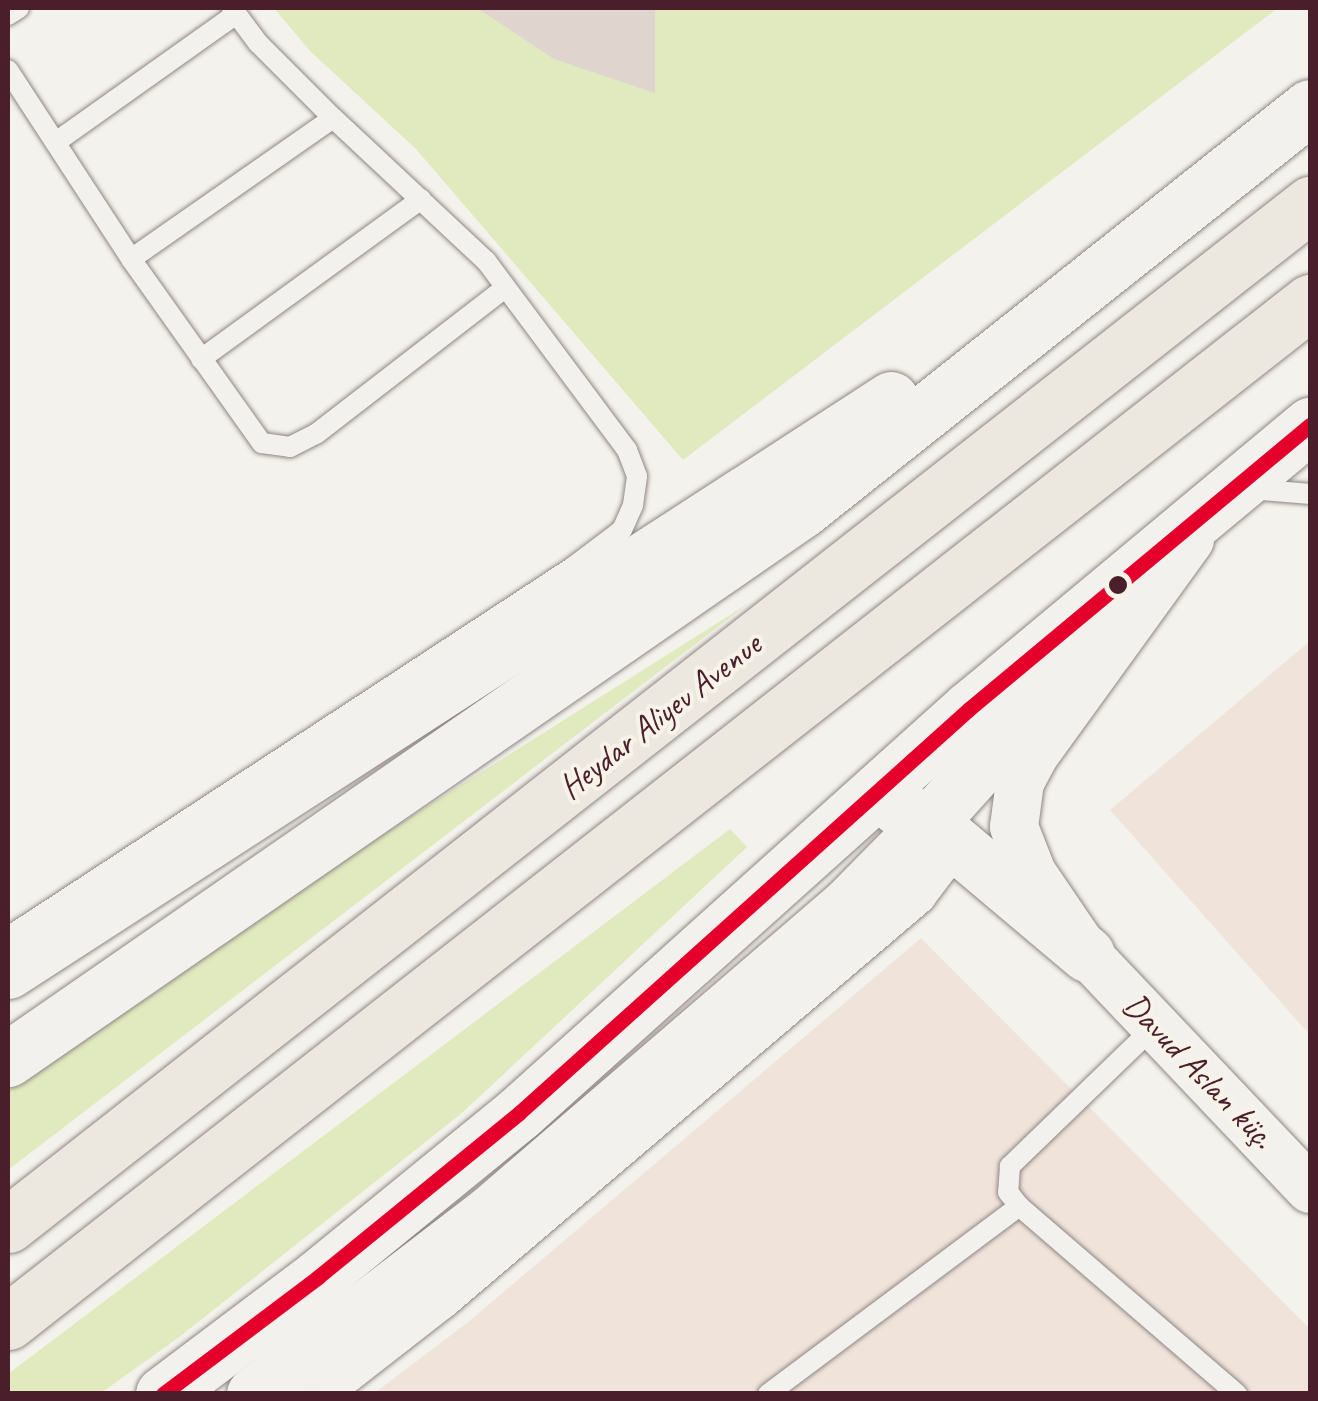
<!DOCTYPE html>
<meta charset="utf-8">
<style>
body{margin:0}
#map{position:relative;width:1318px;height:1401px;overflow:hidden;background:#f4f2ec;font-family:Caveat,sans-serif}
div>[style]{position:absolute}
.built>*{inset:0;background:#f0e4da}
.green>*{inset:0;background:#e1eabe}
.building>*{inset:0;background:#e0d5ce}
.roads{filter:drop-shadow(0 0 2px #8f8685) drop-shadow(0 0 2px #8f8685)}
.service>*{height:20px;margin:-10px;padding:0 10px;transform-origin:10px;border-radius:10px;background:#f2f1ed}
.minor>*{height:40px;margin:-20px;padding:0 20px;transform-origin:20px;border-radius:20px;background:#f2f1ed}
.tertiary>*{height:48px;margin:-24px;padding:0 24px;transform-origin:24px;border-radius:24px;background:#f2f1ed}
.secondary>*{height:55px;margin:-27.5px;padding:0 27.5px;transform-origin:27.5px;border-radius:27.5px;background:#f2f1ed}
.trunk>*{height:55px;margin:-27.5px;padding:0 27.5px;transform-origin:27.5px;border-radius:27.5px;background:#ede8df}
.bus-1>*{height:15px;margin:-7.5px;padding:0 7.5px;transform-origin:7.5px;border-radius:7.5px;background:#e4002b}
.dots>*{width:28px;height:28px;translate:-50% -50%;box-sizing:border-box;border:5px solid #f7f3e8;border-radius:50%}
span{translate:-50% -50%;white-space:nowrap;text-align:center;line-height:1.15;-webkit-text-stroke:8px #f7f3e8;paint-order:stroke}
.street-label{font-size:35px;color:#4a1f2b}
.frame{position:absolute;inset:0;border:10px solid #4a1f2b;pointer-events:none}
</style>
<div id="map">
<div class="built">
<i style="clip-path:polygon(1310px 641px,1310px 1035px,1110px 810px)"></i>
<i style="clip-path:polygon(921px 938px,1310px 1329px,1310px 1393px,373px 1394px,467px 1323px)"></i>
</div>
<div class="green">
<i style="clip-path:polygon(274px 8px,1278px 8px,683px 460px,416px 149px,310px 51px)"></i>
<i style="clip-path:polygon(749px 603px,8px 1170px,8px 1091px,196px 957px,353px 853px)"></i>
<i style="clip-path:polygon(730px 829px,747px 847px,462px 1113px,178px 1338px,101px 1393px,8px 1393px,8px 1374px)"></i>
</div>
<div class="building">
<i style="clip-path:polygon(477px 8px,655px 8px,655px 93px,554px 59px)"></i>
</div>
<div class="roads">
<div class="service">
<i style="left:8px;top:15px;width:13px;rotate:-32deg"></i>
<i style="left:8px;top:70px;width:225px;rotate:56.9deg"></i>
<i style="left:131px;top:259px;width:226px;rotate:54.6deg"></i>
<i style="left:262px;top:443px;width:28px;rotate:8deg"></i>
<i style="left:290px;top:447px;width:29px;rotate:-27deg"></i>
<i style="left:316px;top:434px;width:239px;rotate:-37.7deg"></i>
<i style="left:56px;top:142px;width:221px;rotate:-35.4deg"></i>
<i style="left:131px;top:259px;width:246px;rotate:-34.9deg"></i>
<i style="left:201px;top:359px;width:272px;rotate:-36deg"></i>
<i style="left:1251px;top:489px;width:59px;rotate:4.8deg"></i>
<i style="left:8px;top:937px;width:675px;rotate:-33.22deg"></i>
<i style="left:573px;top:567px;width:61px;rotate:-37.1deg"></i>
<i style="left:622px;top:530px;width:27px;rotate:-66deg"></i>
<i style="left:633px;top:505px;width:29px;rotate:-82deg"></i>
<i style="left:637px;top:476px;width:28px;rotate:-111deg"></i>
<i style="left:627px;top:450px;width:236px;rotate:-126.7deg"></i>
<i style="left:486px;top:261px;width:209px;rotate:-136.9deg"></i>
<i style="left:333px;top:118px;width:106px;rotate:-135deg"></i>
<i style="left:258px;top:43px;width:44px;rotate:-126.6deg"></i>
<i style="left:1155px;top:1026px;width:202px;rotate:136deg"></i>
<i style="left:1010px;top:1166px;width:26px;rotate:94deg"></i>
<i style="left:1008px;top:1192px;width:18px;rotate:52deg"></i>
<i style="left:1019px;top:1206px;width:288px;rotate:40.8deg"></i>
<i style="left:768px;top:1394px;width:314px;rotate:-36.8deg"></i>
</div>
<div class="minor">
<i style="left:319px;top:1394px;width:155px;rotate:-37.9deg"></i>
<i style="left:441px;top:1299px;width:624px;rotate:-40.38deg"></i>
<i style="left:916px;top:895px;width:36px;rotate:-53deg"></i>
<i style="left:938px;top:866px;width:22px;rotate:-87deg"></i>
<i style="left:939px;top:844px;width:24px;rotate:-112deg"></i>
</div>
<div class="tertiary">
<i style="left:1190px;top:540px;width:264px;rotate:125.9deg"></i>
<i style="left:1035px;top:754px;width:32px;rotate:118deg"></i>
<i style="left:1020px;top:782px;width:45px;rotate:97.6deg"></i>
<i style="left:1014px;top:827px;width:49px;rotate:68.6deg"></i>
<i style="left:1032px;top:873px;width:98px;rotate:55.8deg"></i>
<i style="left:1087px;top:954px;width:324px;rotate:46.5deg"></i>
</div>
<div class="secondary">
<i style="left:897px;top:807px;width:36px;rotate:24deg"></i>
<i style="left:930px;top:822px;width:205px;rotate:40.1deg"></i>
<i style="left:8px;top:971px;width:1052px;rotate:-32.93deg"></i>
<i style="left:8px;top:1059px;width:965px;rotate:-34.66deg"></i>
<i style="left:802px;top:510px;width:648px;rotate:-38.43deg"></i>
<i style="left:163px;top:1394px;width:194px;rotate:-37deg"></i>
<i style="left:318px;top:1277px;width:259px;rotate:-39.2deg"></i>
<i style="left:519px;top:1113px;width:605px;rotate:-41.92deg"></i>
<i style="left:969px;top:709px;width:444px;rotate:-39.8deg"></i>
<i style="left:254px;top:1394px;width:297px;rotate:-37.5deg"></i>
<i style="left:490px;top:1213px;width:474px;rotate:-40.7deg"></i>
<i style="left:849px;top:904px;width:115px;rotate:-45.4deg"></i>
<i style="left:930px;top:822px;width:241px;rotate:-48deg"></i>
</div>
<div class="trunk">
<i style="left:8px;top:1225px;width:1655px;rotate:-38.1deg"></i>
<i style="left:8px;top:1322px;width:1654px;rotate:-38.08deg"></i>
</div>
</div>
<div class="bus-1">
<i style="left:163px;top:1394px;width:194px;rotate:-37deg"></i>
<i style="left:318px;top:1277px;width:259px;rotate:-39.2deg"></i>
<i style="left:519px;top:1113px;width:605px;rotate:-41.92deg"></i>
<i style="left:969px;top:709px;width:444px;rotate:-39.8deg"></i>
</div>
<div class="dots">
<i style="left:1118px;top:585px;background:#4a1f2b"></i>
</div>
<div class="street-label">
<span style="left:660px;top:716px;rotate:-38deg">Heydar Aliyev Avenue</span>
<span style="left:1199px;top:1071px;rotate:46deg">Davud Aslan küç.</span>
</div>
<div class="frame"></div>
</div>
